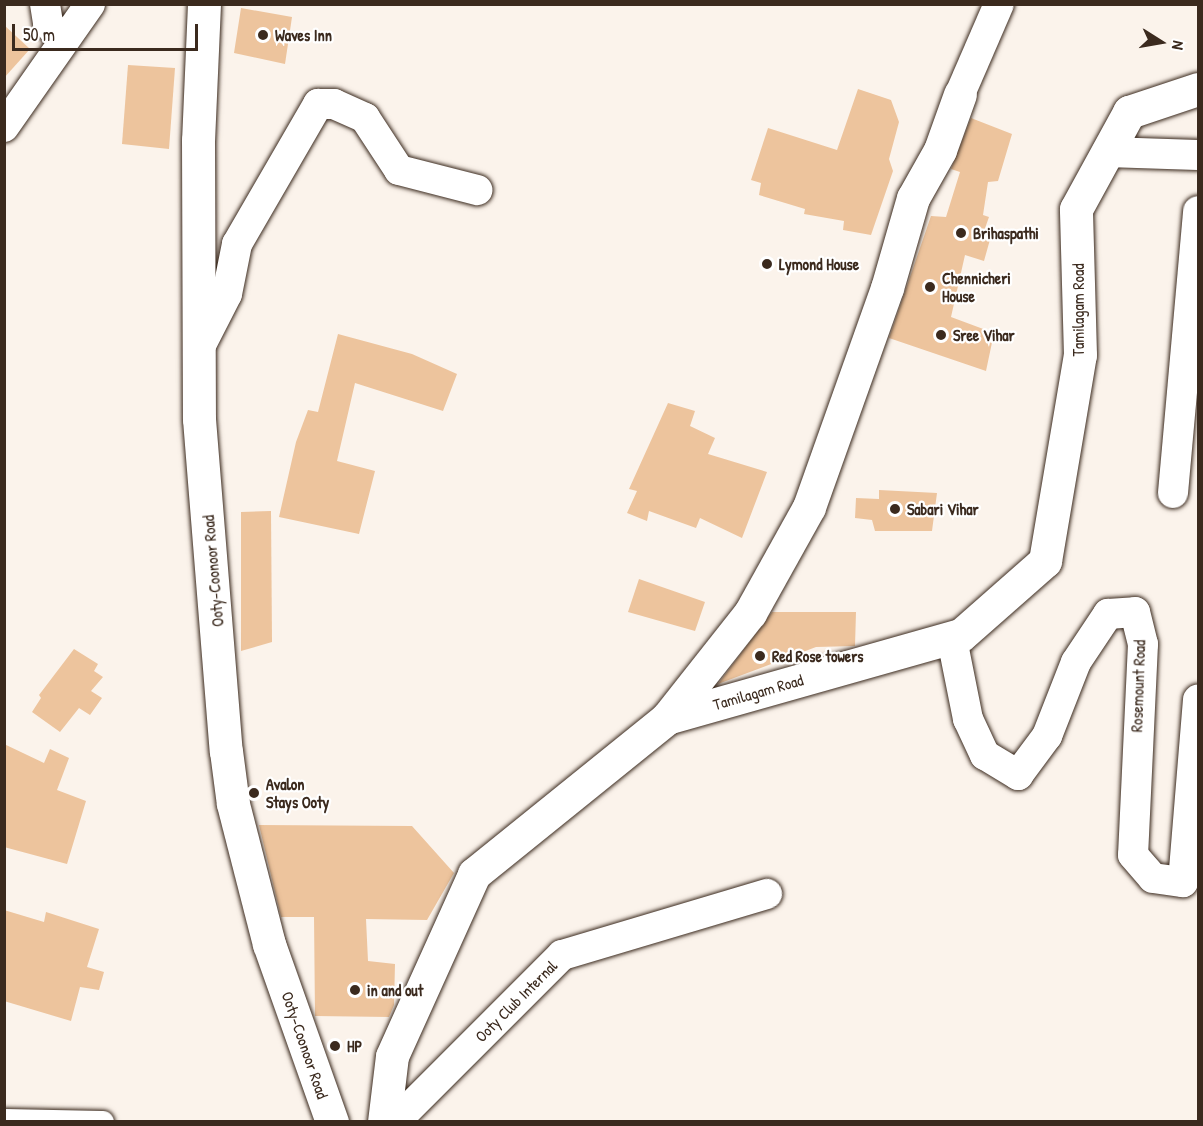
<!DOCTYPE html>
<style>
body{margin:0}
#map{position:relative;width:1203px;height:1126px;overflow:hidden;background:#fbf3eb;font-family:"Patrick Hand",sans-serif}
div>[style]{position:absolute}
.building>*{inset:0;background:#edc49d}
.roads{filter:drop-shadow(0 0 2px #3b2a1e) drop-shadow(0 0 2px #3b2a1e)}
.pedestrian>*{height:22px;margin:-11px;padding:0 11px;transform-origin:11px;border-radius:11px;background:#fff}
.minor>*{height:30px;margin:-15px;padding:0 15px;transform-origin:15px;border-radius:15px;background:#fff}
.tertiary>*{height:33px;margin:-16.5px;padding:0 16.5px;transform-origin:16.5px;border-radius:16.5px;background:#fff}
.trunk>*{height:33px;margin:-16.5px;padding:0 16.5px;transform-origin:16.5px;border-radius:16.5px;background:#fff}
.dots>*{width:16px;height:16px;translate:-50% -50%;box-sizing:border-box;border:3px solid #fff;border-radius:50%}
span{translate:-50% -50%;white-space:nowrap;text-align:center;line-height:1.15;-webkit-text-stroke:4.5px #fff;paint-order:stroke}
.poi-label{font-size:16px;color:#3b2a1e;font-weight:700}
.left{translate:0 -50%;text-align:left}
.street-label{font-size:16px;color:#3b2a1e}
.frame{position:absolute;inset:0;border:6px solid #3b2a1e;pointer-events:none}
.north{position:absolute;left:1131px;top:12px;width:60px;height:60px;-webkit-text-stroke:4px #fff;paint-order:stroke;rotate:101deg;font-size:16px;font-weight:700;line-height:24px;text-align:center;color:#3b2a1e}
.north::after{content:'';display:block;margin:auto;width:21px;height:27px;background:#3b2a1e;clip-path:polygon(50% 0,100% 100%,50% 72%,0 100%)}
.scale{position:absolute;left:12px;top:24px;width:186px;height:27px;box-sizing:border-box;border:3px solid #3b2a1e;border-top:0;padding-left:8px;font-size:18px;line-height:21px;white-space:nowrap;color:#3b2a1e;-webkit-text-stroke:4px #fff;paint-order:stroke}
</style>
<div id="map">
<div class="building">
<i style="clip-path:polygon(241px 8px,292px 17px,285px 64px,234px 53px)"></i>
<i style="clip-path:polygon(4px 25px,30px 49px,4px 78px)"></i>
<i style="clip-path:polygon(128px 65px,175px 68px,169px 149px,122px 144px)"></i>
<i style="clip-path:polygon(858px 89px,891px 100px,899px 122px,889px 159px,893px 171px,871px 235px,843px 230px,844px 221px,804px 214px,805px 209px,759px 195px,761px 183px,751px 180px,768px 128px,837px 150px)"></i>
<i style="clip-path:polygon(971px 118px,1012px 134px,998px 181px,988px 182px,983px 215px,989px 217px,983px 234px,991px 236px,984px 261px,965px 255px,951px 317px,994px 333px,986px 371px,889px 338px,931px 216px,946px 217px,960px 172px,951px 169px)"></i>
<i style="clip-path:polygon(338px 334px,412px 354px,457px 374px,443px 411px,355px 383px,337px 461px,375px 471px,359px 534px,279px 517px,296px 442px,308px 410px,318px 412px)"></i>
<i style="clip-path:polygon(668px 403px,695px 411px,690px 426px,715px 438px,708px 454px,767px 472px,742px 538px,700px 518px,696px 528px,649px 511px,647px 521px,627px 513px,637px 491px,629px 489px)"></i>
<i style="clip-path:polygon(879px 490px,937px 493px,932px 531px,875px 531px,872px 520px,855px 518px,856px 498px,879px 499px)"></i>
<i style="clip-path:polygon(271px 511px,272px 642px,241px 651px,241px 512px)"></i>
<i style="clip-path:polygon(639px 579px,705px 602px,695px 631px,628px 612px)"></i>
<i style="clip-path:polygon(772px 612px,856px 612px,855px 646px,816px 647px,718px 684px)"></i>
<i style="clip-path:polygon(74px 649px,98px 664px,94px 671px,103px 677px,91px 691px,102px 698px,90px 715px,79px 708px,60px 732px,32px 712px,41px 698px,39px 695px)"></i>
<i style="clip-path:polygon(4px 744px,44px 763px,50px 749px,69px 758px,57px 790px,86px 801px,67px 864px,4px 847px)"></i>
<i style="clip-path:polygon(259px 825px,412px 826px,454px 873px,427px 920px,366px 919px,368px 961px,395px 964px,394px 1005px,389px 1017px,315px 1016px,314px 917px,281px 917px)"></i>
<i style="clip-path:polygon(4px 910px,44px 922px,46px 912px,99px 929px,87px 967px,104px 972px,99px 990px,80px 987px,71px 1021px,4px 1001px)"></i>
</div>
<div class="roads">
<div class="pedestrian">
<i style="left:4px;top:1120px;width:99px;rotate:1.2deg"></i>
</div>
<div class="minor">
<i style="left:45px;top:4px;width:19px;rotate:81deg"></i>
<i style="left:48px;top:23px;width:22px;rotate:51deg"></i>
<i style="left:960px;top:94px;width:98px;rotate:-66.6deg"></i>
<i style="left:4px;top:127px;width:150px;rotate:-55deg"></i>
<i style="left:1107px;top:152px;width:91px;rotate:1.9deg"></i>
<i style="left:200px;top:347px;width:59px;rotate:-63deg"></i>
<i style="left:227px;top:294px;width:51px;rotate:-78.7deg"></i>
<i style="left:237px;top:244px;width:162px;rotate:-59.9deg"></i>
<i style="left:318px;top:104px;width:16px"></i>
<i style="left:334px;top:104px;width:34px;rotate:24deg"></i>
<i style="left:365px;top:118px;width:62px;rotate:56.8deg"></i>
<i style="left:399px;top:170px;width:81px;rotate:14.4deg"></i>
<i style="left:1173px;top:493px;width:283px;rotate:-84.9deg"></i>
<i style="left:952px;top:639px;width:82px;rotate:78.7deg"></i>
<i style="left:968px;top:719px;width:40px;rotate:65deg"></i>
<i style="left:985px;top:755px;width:39px;rotate:31deg"></i>
<i style="left:1018px;top:775px;width:49px;rotate:-53.4deg"></i>
<i style="left:1047px;top:736px;width:79px;rotate:-68.6deg"></i>
<i style="left:1076px;top:662px;width:58px;rotate:-56.3deg"></i>
<i style="left:1108px;top:614px;width:27px;rotate:-4deg"></i>
<i style="left:1135px;top:612px;width:33px;rotate:76deg"></i>
<i style="left:1143px;top:644px;width:211px;rotate:92.7deg"></i>
<i style="left:1133px;top:855px;width:30px;rotate:49deg"></i>
<i style="left:1153px;top:878px;width:30px;rotate:8deg"></i>
<i style="left:1183px;top:882px;width:183px;rotate:-85.3deg"></i>
<i style="left:395px;top:1122px;width:236px;rotate:-45deg"></i>
<i style="left:562px;top:955px;width:214px;rotate:-16.6deg"></i>
</div>
<div class="tertiary">
<i style="left:667px;top:718px;width:134px;rotate:-51.7deg"></i>
<i style="left:750px;top:613px;width:121px;rotate:-60.9deg"></i>
<i style="left:809px;top:507px;width:232px;rotate:-70.4deg"></i>
<i style="left:887px;top:288px;width:94px;rotate:-73.9deg"></i>
<i style="left:913px;top:198px;width:55px;rotate:-60.6deg"></i>
<i style="left:940px;top:150px;width:59px;rotate:-70.3deg"></i>
<i style="left:384px;top:1122px;width:66px;rotate:-83.1deg"></i>
<i style="left:392px;top:1056px;width:200px;rotate:-65.7deg"></i>
<i style="left:474px;top:874px;width:248px;rotate:-38.9deg"></i>
<i style="left:667px;top:718px;width:305px;rotate:-15.8deg"></i>
<i style="left:961px;top:635px;width:112px;rotate:-41.4deg"></i>
<i style="left:1045px;top:561px;width:209px;rotate:-80.4deg"></i>
<i style="left:1080px;top:355px;width:146px;rotate:-91.6deg"></i>
<i style="left:1076px;top:209px;width:111px;rotate:-61.3deg"></i>
<i style="left:1129px;top:112px;width:73px;rotate:-18.4deg"></i>
</div>
<div class="trunk">
<i style="left:204px;top:4px;width:136px;rotate:92.5deg"></i>
<i style="left:198px;top:140px;width:279px;rotate:89.8deg"></i>
<i style="left:199px;top:419px;width:333px;rotate:85.4deg"></i>
<i style="left:226px;top:751px;width:53px;rotate:82.5deg"></i>
<i style="left:233px;top:804px;width:145px;rotate:75.6deg"></i>
<i style="left:269px;top:944px;width:189px;rotate:70.5deg"></i>
</div>
</div>
<div class="dots">
<i style="left:263px;top:35px;background:#3b2a1e"></i>
<i style="left:961px;top:233px;background:#3b2a1e"></i>
<i style="left:767px;top:264px;background:#3b2a1e"></i>
<i style="left:930px;top:287px;background:#3b2a1e"></i>
<i style="left:941px;top:335px;background:#3b2a1e"></i>
<i style="left:895px;top:509px;background:#3b2a1e"></i>
<i style="left:760px;top:656px;background:#3b2a1e"></i>
<i style="left:254px;top:793px;background:#3b2a1e"></i>
<i style="left:355px;top:990px;background:#3b2a1e"></i>
<i style="left:335px;top:1046px;background:#3b2a1e"></i>
</div>
<div class="poi-label">
<span class="left" style="left:275px;top:35px">Waves Inn</span>
<span class="left" style="left:973px;top:233px">Brihaspathi</span>
<span class="left" style="left:779px;top:264px">Lymond House</span>
<span class="left" style="left:942px;top:287px">Chennicheri<br>House</span>
<span class="left" style="left:953px;top:335px">Sree Vihar</span>
<span class="left" style="left:907px;top:509px">Sabari Vihar</span>
<span class="left" style="left:772px;top:656px">Red Rose towers</span>
<span class="left" style="left:266px;top:793px">Avalon<br>Stays Ooty</span>
<span class="left" style="left:367px;top:990px">in and out</span>
<span class="left" style="left:347px;top:1046px">HP</span>
</div>
<div class="street-label">
<span style="left:1078px;top:310px;rotate:-90deg">Tamilagam Road</span>
<span style="left:213px;top:571px;rotate:-95deg">Ooty-Coonoor Road</span>
<span style="left:1138px;top:686px;rotate:-88deg">Rosemount Road</span>
<span style="left:758px;top:692px;rotate:-16deg">Tamilagam Road</span>
<span style="left:516px;top:1001px;rotate:-45deg">Ooty Club Internal</span>
<span style="left:305px;top:1045px;rotate:71deg">Ooty-Coonoor Road</span>
</div>
<div class="frame"></div>
<div class="north">N</div>
<div class="scale">50 m</div>
</div>
